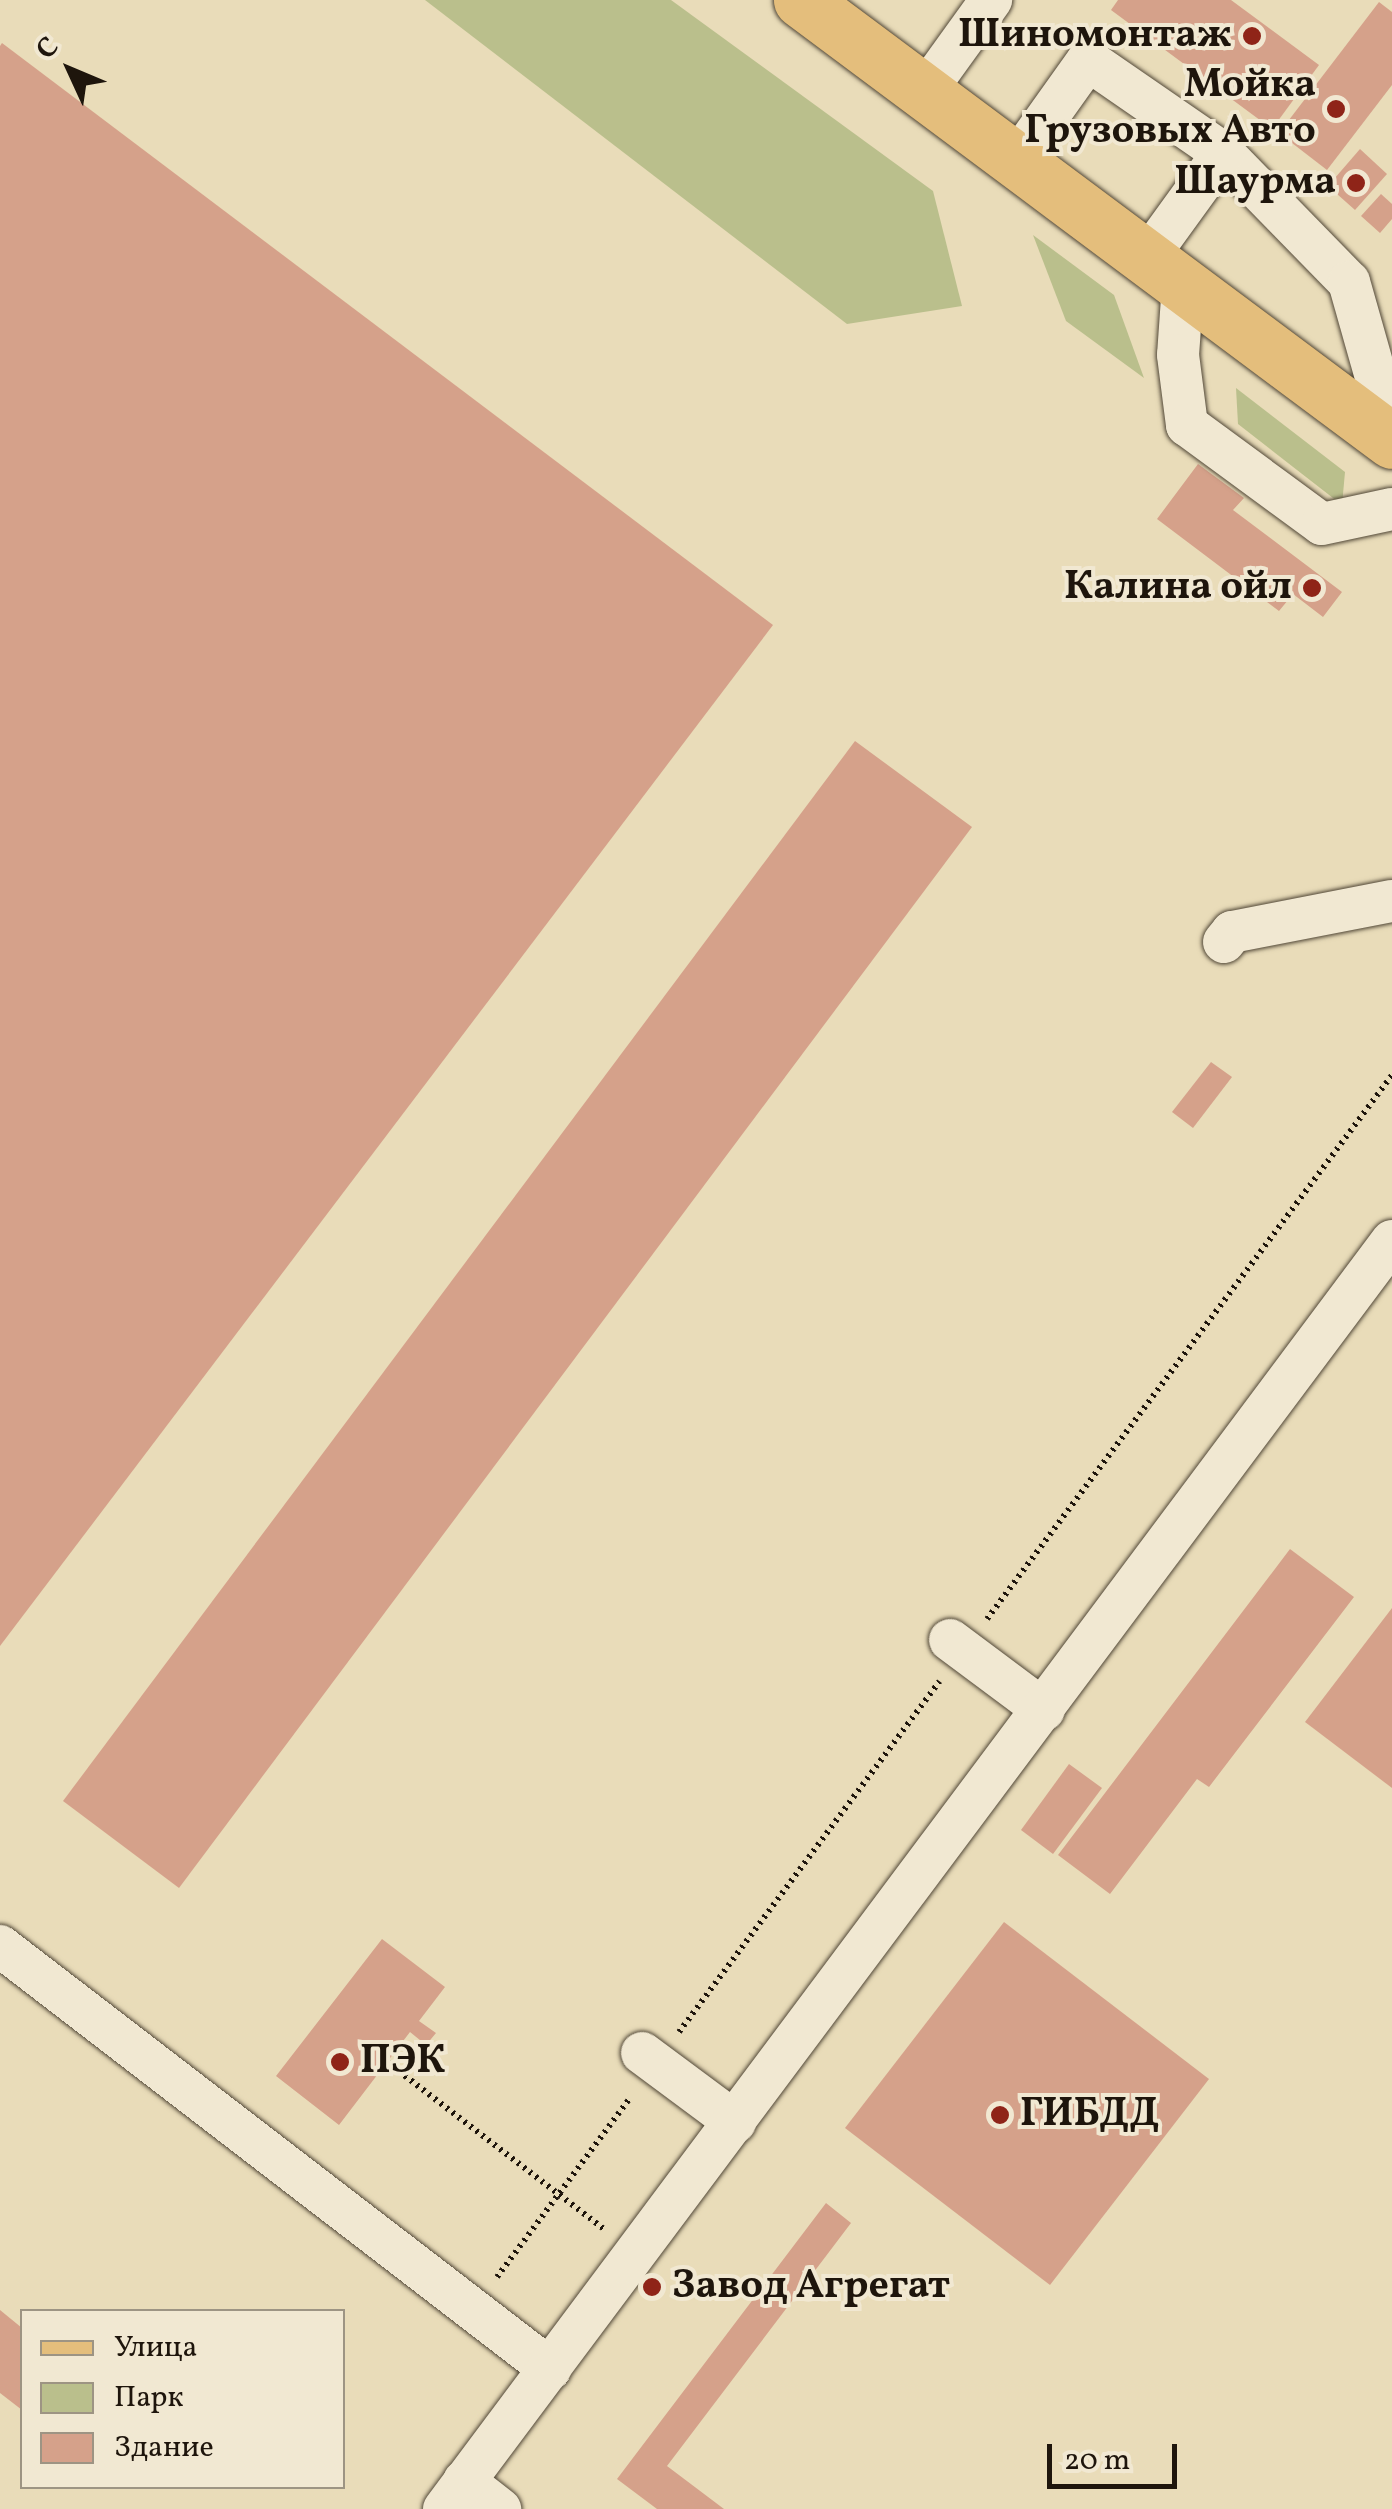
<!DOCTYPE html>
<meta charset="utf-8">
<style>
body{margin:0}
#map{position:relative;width:1392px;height:2509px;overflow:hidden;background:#e9dcb9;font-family:Vollkorn,serif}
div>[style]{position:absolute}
.green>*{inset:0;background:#babf8c}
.building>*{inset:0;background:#d5a18a}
.path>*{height:6px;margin-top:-3px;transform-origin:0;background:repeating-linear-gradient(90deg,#1e150c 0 2.5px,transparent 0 7.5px)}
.roads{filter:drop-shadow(0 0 2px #514737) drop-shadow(0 0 2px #514737)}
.minor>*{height:42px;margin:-21px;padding:0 21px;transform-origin:21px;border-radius:21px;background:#f1e8d2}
.major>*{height:55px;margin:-27.5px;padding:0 27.5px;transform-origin:27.5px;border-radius:27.5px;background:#e4be7c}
.dots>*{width:28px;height:28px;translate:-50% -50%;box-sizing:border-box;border:5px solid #f1e8d2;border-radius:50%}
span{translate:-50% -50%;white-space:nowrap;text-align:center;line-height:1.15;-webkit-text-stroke:8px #f1e8d2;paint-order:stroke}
.poi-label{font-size:40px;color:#1e150c;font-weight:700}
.right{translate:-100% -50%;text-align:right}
.left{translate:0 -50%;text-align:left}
.legend{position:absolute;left:20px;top:2309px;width:325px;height:180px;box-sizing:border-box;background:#f1e8d2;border:2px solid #9d9483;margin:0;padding:12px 18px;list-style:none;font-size:30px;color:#1e150c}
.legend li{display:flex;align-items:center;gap:20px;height:50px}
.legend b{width:50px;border:2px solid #9d9483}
.north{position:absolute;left:20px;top:20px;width:100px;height:100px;-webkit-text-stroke:8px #f1e8d2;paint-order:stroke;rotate:314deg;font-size:28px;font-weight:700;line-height:40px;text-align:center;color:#1e150c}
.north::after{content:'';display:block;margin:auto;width:35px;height:45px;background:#1e150c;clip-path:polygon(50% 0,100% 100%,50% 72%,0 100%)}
.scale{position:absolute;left:1047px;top:2444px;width:130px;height:45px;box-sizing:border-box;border:5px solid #1e150c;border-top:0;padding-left:12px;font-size:30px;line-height:35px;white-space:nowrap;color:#1e150c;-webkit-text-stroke:8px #f1e8d2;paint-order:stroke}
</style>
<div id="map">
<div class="green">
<i style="clip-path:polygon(425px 0,671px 0,933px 191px,962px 306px,847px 324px)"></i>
<i style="clip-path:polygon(1033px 235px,1114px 295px,1144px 378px,1066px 321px)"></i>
<i style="clip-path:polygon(1236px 388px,1345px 472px,1342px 505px,1238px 424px)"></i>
</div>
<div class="building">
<i style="clip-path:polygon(1118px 0,1231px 0,1319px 65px,1272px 129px,1111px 10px)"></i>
<i style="clip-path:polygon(1379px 2px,1392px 12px,1392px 85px,1327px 170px,1279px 133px)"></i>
<i style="clip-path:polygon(2px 43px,773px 625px,0 1646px,0 46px)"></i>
<i style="clip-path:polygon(1360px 149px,1387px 174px,1355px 210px,1328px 186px)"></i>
<i style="clip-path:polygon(1381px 194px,1392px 204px,1392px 219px,1380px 233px,1361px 216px)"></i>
<i style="clip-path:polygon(1198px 464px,1244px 498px,1233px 510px,1342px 592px,1323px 617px,1293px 594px,1279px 611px,1157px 519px)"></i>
<i style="clip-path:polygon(855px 741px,972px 827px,179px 1888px,63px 1801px)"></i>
<i style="clip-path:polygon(1211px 1062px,1232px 1077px,1193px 1128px,1172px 1112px)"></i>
<i style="clip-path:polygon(1290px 1549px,1354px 1597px,1209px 1787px,1197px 1779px,1110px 1894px,1058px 1855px)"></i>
<i style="clip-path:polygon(1392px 1608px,1392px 1788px,1305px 1722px)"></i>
<i style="clip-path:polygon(1069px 1764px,1102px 1788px,1053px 1854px,1021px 1830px)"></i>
<i style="clip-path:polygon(1004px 1922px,1209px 2079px,1050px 2285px,845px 2128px)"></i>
<i style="clip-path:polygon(382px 1939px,445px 1987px,419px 2021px,436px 2033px,426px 2045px,410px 2032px,339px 2125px,276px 2076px)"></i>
<i style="clip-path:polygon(826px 2203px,851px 2223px,667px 2466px,724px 2509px,657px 2509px,617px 2479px)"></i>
<i style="clip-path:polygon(0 2310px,22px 2328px,22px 2410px,0 2393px)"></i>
</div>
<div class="path">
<i style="left:987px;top:1619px;width:678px;rotate:-53.33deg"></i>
<i style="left:679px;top:2032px;width:437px;rotate:-53.4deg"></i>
<i style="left:387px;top:2062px;width:274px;rotate:37.6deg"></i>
<i style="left:497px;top:2277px;width:223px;rotate:-53.4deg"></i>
</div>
<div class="roads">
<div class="minor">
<i style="left:924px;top:93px;width:115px;rotate:-54.2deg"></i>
<i style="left:1223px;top:153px;width:180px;rotate:45.7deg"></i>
<i style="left:1349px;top:282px;width:158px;rotate:74.2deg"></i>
<i style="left:1016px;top:161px;width:124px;rotate:-54.5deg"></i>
<i style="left:1088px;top:60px;width:164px;rotate:34.6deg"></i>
<i style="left:1223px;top:153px;width:130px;rotate:125.9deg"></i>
<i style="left:1183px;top:284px;width:71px;rotate:94deg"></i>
<i style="left:1178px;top:355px;width:71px;rotate:82.7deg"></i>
<i style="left:1187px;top:425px;width:167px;rotate:36.3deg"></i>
<i style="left:1322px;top:524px;width:72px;rotate:-12.1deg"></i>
<i style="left:1224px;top:942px;width:13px;rotate:-51deg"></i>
<i style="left:1232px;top:932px;width:163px;rotate:-11deg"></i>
<i style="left:950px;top:1640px;width:117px;rotate:36.7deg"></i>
<i style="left:0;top:1946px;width:694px;rotate:37.56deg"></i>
<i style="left:642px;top:2053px;width:116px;rotate:36.6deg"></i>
<i style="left:464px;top:2481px;width:46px;rotate:37.9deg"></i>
<i style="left:444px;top:2509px;width:1583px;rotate:-53.22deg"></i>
</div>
<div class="major">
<i style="left:801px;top:0;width:737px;rotate:36.73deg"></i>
</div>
</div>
<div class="dots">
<i style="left:1252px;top:36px;background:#8f2418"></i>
<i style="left:1336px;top:109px;background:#8f2418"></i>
<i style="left:1356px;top:183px;background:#8f2418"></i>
<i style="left:1312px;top:588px;background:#8f2418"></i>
<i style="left:340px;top:2062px;background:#8f2418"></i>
<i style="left:1000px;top:2115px;background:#8f2418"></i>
<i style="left:652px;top:2287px;background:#8f2418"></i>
</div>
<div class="poi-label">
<span class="right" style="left:1232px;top:36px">Шиномонтаж</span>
<span class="right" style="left:1316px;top:109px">Мойка<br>Грузовых Авто</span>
<span class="right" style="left:1336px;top:183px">Шаурма</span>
<span class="right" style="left:1292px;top:588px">Калина ойл</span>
<span class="left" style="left:360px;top:2062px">ПЭК</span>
<span class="left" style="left:1020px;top:2115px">ГИБДД</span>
<span class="left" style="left:672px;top:2287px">Завод Агрегат</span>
</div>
<ul class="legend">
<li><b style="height:12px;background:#e4be7c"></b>Улица</li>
<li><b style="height:28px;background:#babf8c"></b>Парк</li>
<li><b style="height:28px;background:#d5a18a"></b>Здание</li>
</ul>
<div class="north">С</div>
<div class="scale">20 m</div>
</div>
